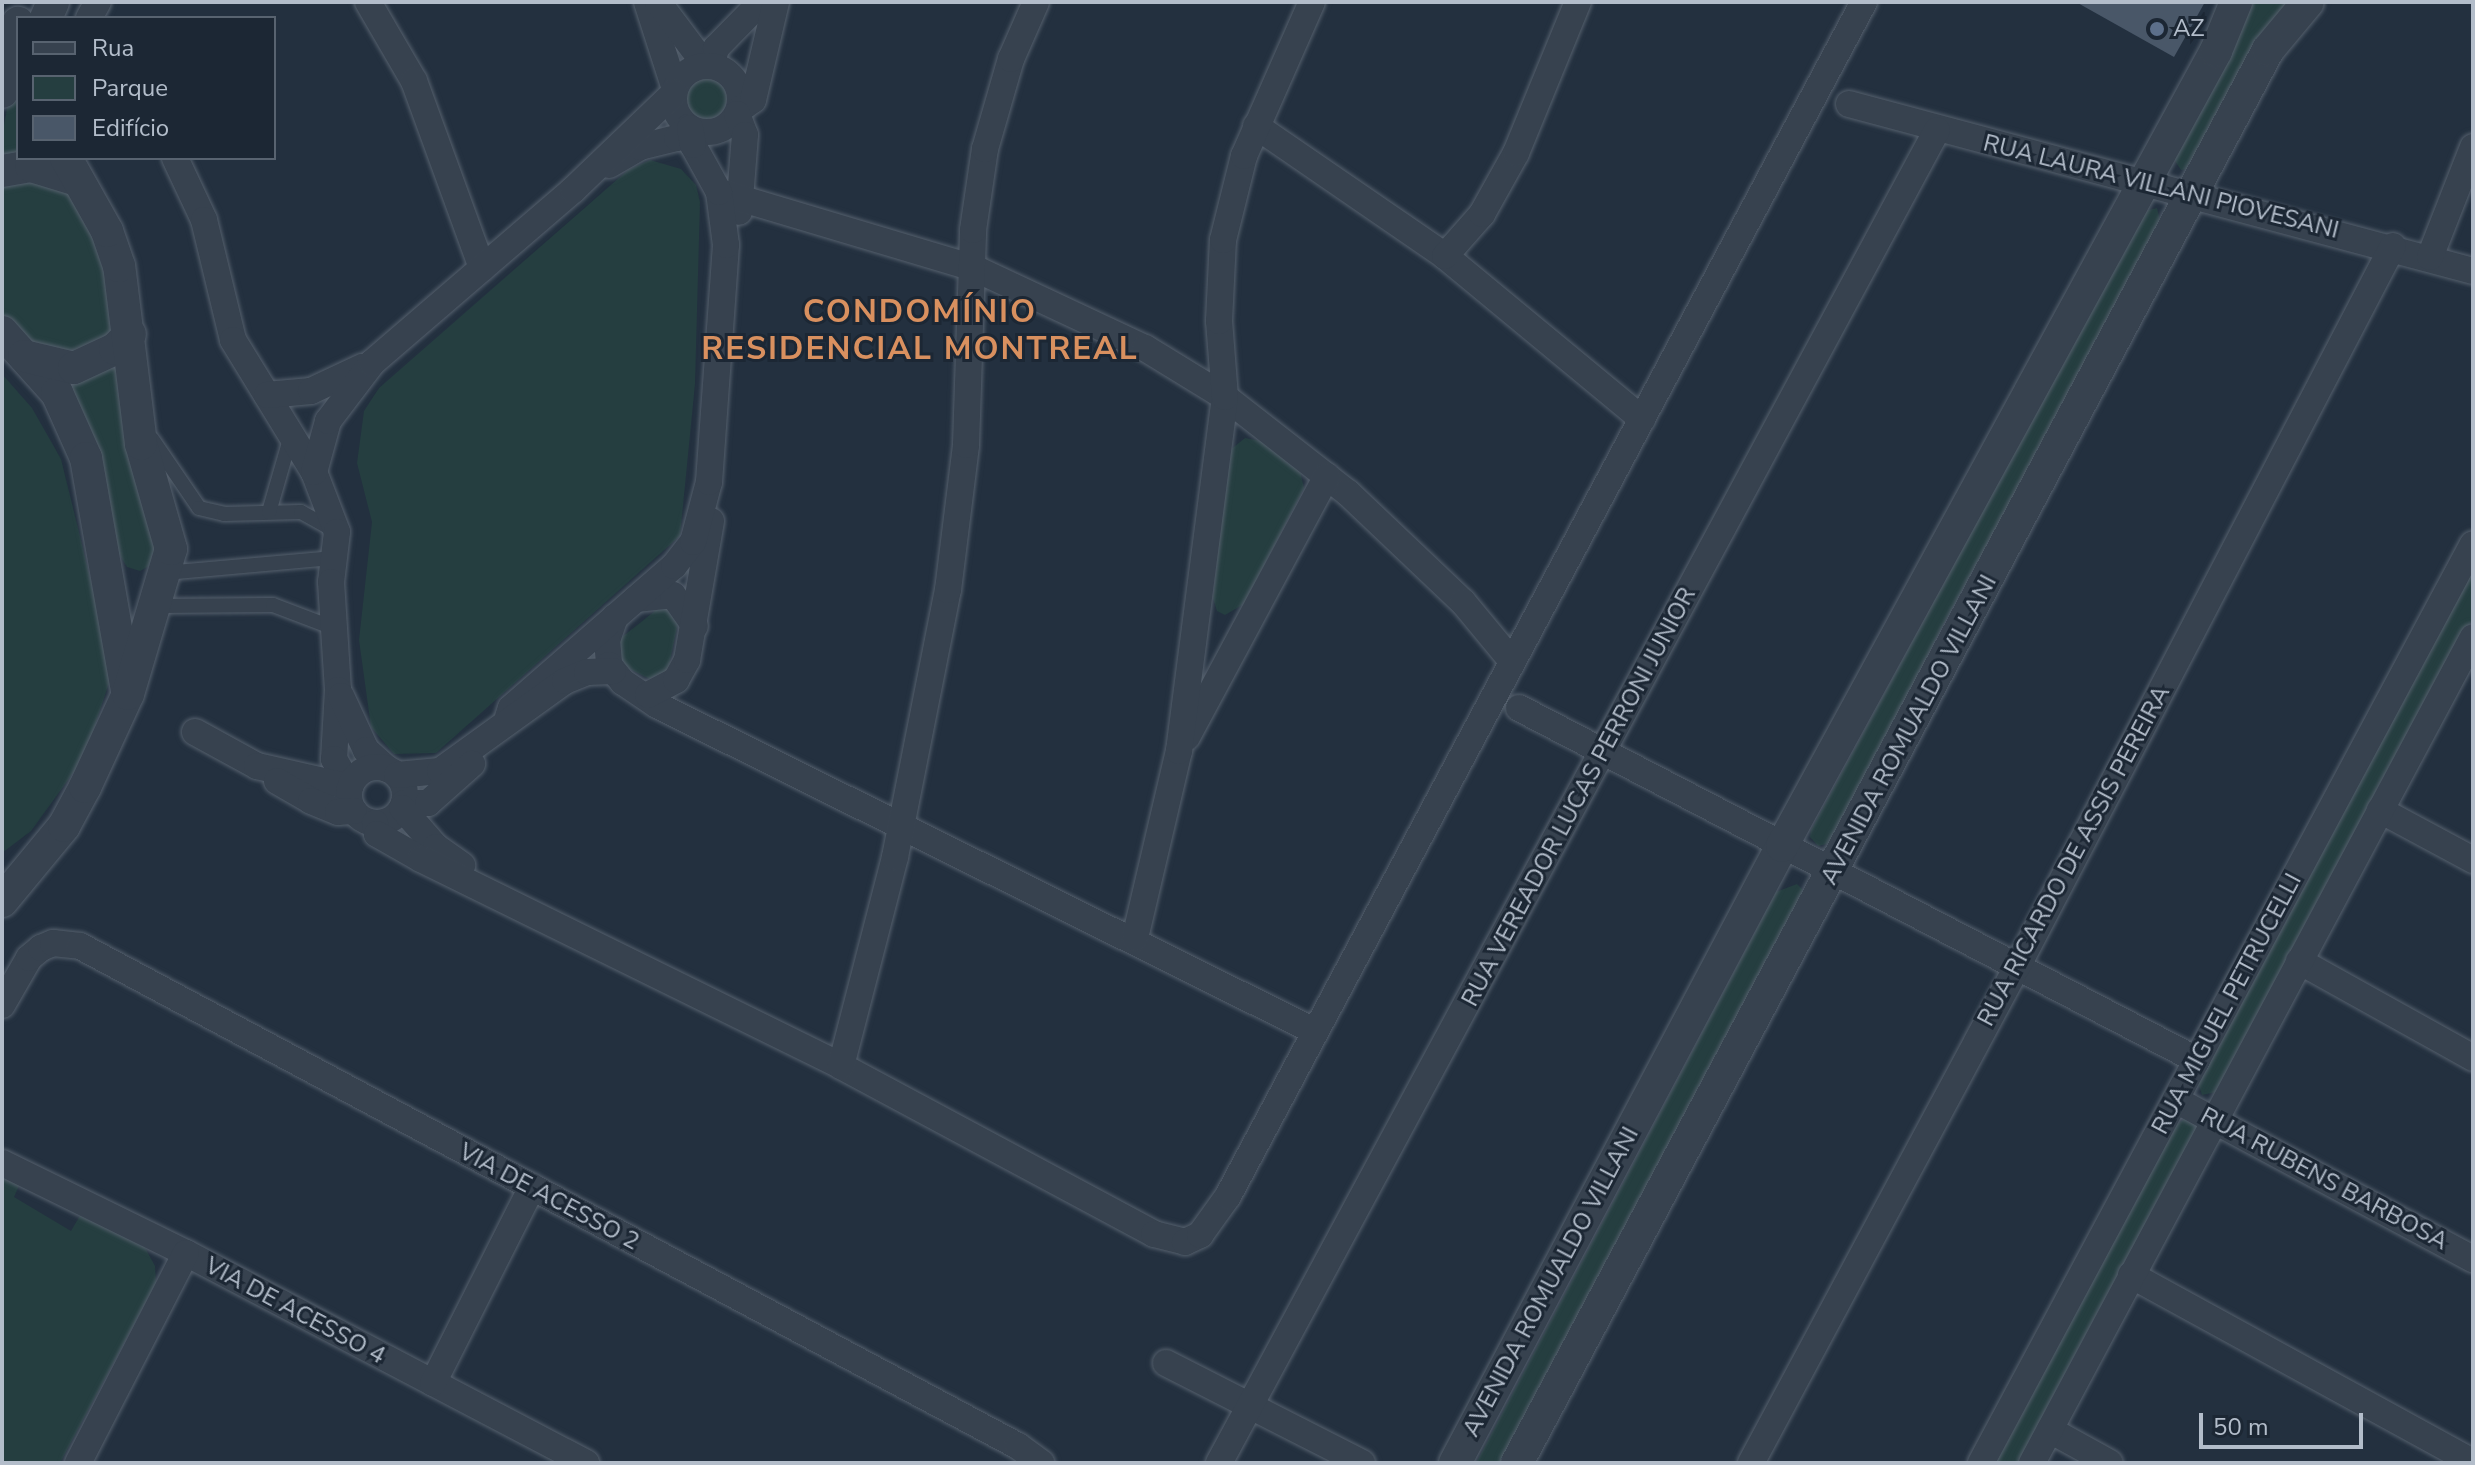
<!DOCTYPE html>
<meta charset="utf-8">
<style>
body{margin:0}
#map{position:relative;width:2475px;height:1465px;overflow:hidden;background:#23303f;font-family:"Nunito Sans",sans-serif}
div>[style]{position:absolute}
.green>*{inset:0;background:#253e40}
.round{border-radius:50%}
.building>*{inset:0;background:#495768}
.roads{filter:drop-shadow(0 0 2px #55606d) drop-shadow(0 0 2px #55606d)}
.service>*{height:14px;margin:-7px;padding:0 7px;transform-origin:7px;border-radius:7px;background:#37424f}
.minor>*{height:26px;margin:-13px;padding:0 13px;transform-origin:13px;border-radius:13px;background:#37424f}
.minor>.ring{margin:-13px;padding:0;box-sizing:content-box;background:none;border:26px solid #37424f;border-radius:50%}
.tertiary>*{height:32px;margin:-16px;padding:0 16px;transform-origin:16px;border-radius:16px;background:#37424f}
.dots>*{width:22px;height:22px;translate:-50% -50%;box-sizing:border-box;border:4px solid #1c2734;border-radius:50%}
span{translate:-50% -50%;white-space:nowrap;text-align:center;line-height:1.15;-webkit-text-stroke:6px #1c2734;paint-order:stroke}
.poi-label{font-size:24px;color:#b3bdca}
.left{translate:0 -50%;text-align:left}
.street-label{font-size:24px;color:#b3bdca}
.district-label{font-size:32px;color:#d9905f;font-weight:700;letter-spacing:2px}
.frame{position:absolute;inset:0;border:4px solid #b3bdca;pointer-events:none}
.legend{position:absolute;left:16px;top:16px;width:260px;height:144px;box-sizing:border-box;background:#1c2734;border:2px solid #586370;margin:0;padding:10px 14px;list-style:none;font-size:24px;color:#b3bdca}
.legend li{display:flex;align-items:center;gap:16px;height:40px}
.legend b{width:40px;border:2px solid #586370}
.scale{position:absolute;left:2199px;top:1413px;width:164px;height:36px;box-sizing:border-box;border:4px solid #b3bdca;border-top:0;padding-left:10px;font-size:24px;line-height:28px;white-space:nowrap;color:#b3bdca;-webkit-text-stroke:6px #1c2734;paint-order:stroke}
</style>
<div id="map">
<div class="green">
<i style="clip-path:polygon(2253px 2px,2291px 2px,2187px 169px,2181px 170px,2173px 158px)"></i>
<i style="clip-path:polygon(18px 52px,18px 158px,2px 161px,2px 135px)"></i>
<i class="round" style="left:684px;top:74px;width:50px;height:50px"></i>
<i style="clip-path:polygon(650px 160px,681px 169px,696px 185px,700px 202px,695px 384px,680px 536px,436px 753px,394px 754px,371px 727px,359px 640px,372px 522px,357px 463px,364px 411px,379px 388px,628px 170px)"></i>
<i style="clip-path:polygon(10px 180px,66px 185px,108px 260px,114px 331px,90px 353px,46px 355px,2px 314px,2px 183px)"></i>
<i style="clip-path:polygon(2157px 208px,2161px 225px,1940px 631px,1835px 842px,1818px 846px,1810px 837px,1811px 830px,2134px 229px,2144px 211px)"></i>
<i style="clip-path:polygon(118px 359px,157px 562px,140px 571px,127px 567px,119px 554px,59px 376px)"></i>
<i style="clip-path:polygon(2px 374px,32px 408px,61px 459px,110px 659px,109px 683px,84px 758px,31px 831px,2px 853px)"></i>
<i style="clip-path:polygon(1245px 438px,1261px 441px,1300px 471px,1304px 488px,1244px 604px,1225px 615px,1217px 611px,1213px 598px,1229px 451px)"></i>
<i style="clip-path:polygon(2473px 564px,2473px 618px,2221px 1091px,2202px 1095px,2198px 1082px)"></i>
<i style="clip-path:polygon(665px 603px,679px 618px,667px 675px,654px 681px,619px 664px,617px 641px)"></i>
<i style="clip-path:polygon(1797px 884px,1804px 891px,1504px 1463px,1476px 1463px,1776px 892px)"></i>
<i style="clip-path:polygon(2184px 1119px,2197px 1125px,2198px 1132px,2022px 1463px,1996px 1463px,2174px 1127px)"></i>
<i style="clip-path:polygon(2px 1171px,22px 1179px,14px 1197px,71px 1231px,82px 1212px,143px 1244px,155px 1266px,156px 1283px,60px 1463px,2px 1463px)"></i>
</div>
<div class="building">
<i style="clip-path:polygon(2076px 2px,2205px 2px,2174px 57px)"></i>
</div>
<div class="roads">
<div class="service">
<i style="left:152px;top:439px;width:83px;rotate:55.7deg"></i>
<i style="left:199px;top:508px;width:26px;rotate:13deg"></i>
<i style="left:224px;top:514px;width:77px;rotate:-1.5deg"></i>
<i style="left:301px;top:512px;width:37px;rotate:29deg"></i>
<i style="left:269px;top:512px;width:79px;rotate:-73.9deg"></i>
<i style="left:165px;top:573px;width:170px;rotate:-5.1deg"></i>
<i style="left:157px;top:606px;width:116px;rotate:-0.5deg"></i>
<i style="left:273px;top:605px;width:62px;rotate:20.8deg"></i>
</div>
<div class="minor">
<i style="left:368px;top:2px;width:91px;rotate:59.8deg"></i>
<i style="left:414px;top:81px;width:199px;rotate:70deg"></i>
<i style="left:647px;top:2px;width:91px;rotate:72.2deg"></i>
<i style="left:658px;top:2px;width:80px;rotate:53.1deg"></i>
<i style="left:89px;top:18px;width:18px;rotate:-61deg"></i>
<i style="left:711px;top:66px;width:19px;rotate:-74deg"></i>
<i style="left:716px;top:48px;width:64px;rotate:-45.6deg"></i>
<i class="ring" style="left:674px;top:66px;width:40px;height:40px"></i>
<i style="left:1849px;top:104px;width:646px;rotate:14.98deg"></i>
<i style="left:739px;top:110px;width:17px;rotate:-36deg"></i>
<i style="left:753px;top:100px;width:101px;rotate:-76.8deg"></i>
<i style="left:737px;top:114px;width:22px;rotate:69deg"></i>
<i style="left:745px;top:135px;width:77px;rotate:94.5deg"></i>
<i style="left:1256px;top:126px;width:229px;rotate:34.5deg"></i>
<i style="left:1445px;top:256px;width:256px;rotate:39.6deg"></i>
<i style="left:175px;top:158px;width:68px;rotate:64.9deg"></i>
<i style="left:204px;top:220px;width:123px;rotate:76.4deg"></i>
<i style="left:233px;top:340px;width:155px;rotate:58.5deg"></i>
<i style="left:314px;top:472px;width:64px;rotate:69deg"></i>
<i style="left:337px;top:532px;width:50px;rotate:96.8deg"></i>
<i style="left:331px;top:582px;width:108px;rotate:86.3deg"></i>
<i style="left:338px;top:690px;width:69px;rotate:93.3deg"></i>
<i style="left:334px;top:759px;width:32px;rotate:60deg"></i>
<i style="left:609px;top:165px;width:36px;rotate:-30deg"></i>
<i style="left:640px;top:147px;width:38px;rotate:-14deg"></i>
<i style="left:677px;top:138px;width:16px;rotate:-43deg"></i>
<i style="left:719px;top:192px;width:266px;rotate:16.6deg"></i>
<i style="left:974px;top:268px;width:189px;rotate:25.1deg"></i>
<i style="left:1145px;top:348px;width:94px;rotate:31.5deg"></i>
<i style="left:1225px;top:397px;width:156px;rotate:38deg"></i>
<i style="left:1348px;top:493px;width:158px;rotate:43.5deg"></i>
<i style="left:1463px;top:602px;width:75px;rotate:50.4deg"></i>
<i style="left:1445px;top:256px;width:56px;rotate:-48.6deg"></i>
<i style="left:1482px;top:214px;width:70px;rotate:-60.9deg"></i>
<i style="left:1516px;top:153px;width:163px;rotate:-67.7deg"></i>
<i style="left:2430px;top:257px;width:118px;rotate:-68.6deg"></i>
<i style="left:267px;top:395px;width:44px;rotate:-5.2deg"></i>
<i style="left:311px;top:391px;width:56px;rotate:-25.2deg"></i>
<i style="left:314px;top:472px;width:53px;rotate:-74.6deg"></i>
<i style="left:328px;top:421px;width:73px;rotate:-52.8deg"></i>
<i style="left:372px;top:363px;width:265px;rotate:-40.7deg"></i>
<i style="left:573px;top:190px;width:140px;rotate:-43.8deg"></i>
<i style="left:636px;top:599px;width:37px;rotate:-6deg"></i>
<i style="left:673px;top:595px;width:38px;rotate:55deg"></i>
<i style="left:615px;top:617px;width:24px;rotate:109deg"></i>
<i style="left:607px;top:640px;width:25px;rotate:85deg"></i>
<i style="left:609px;top:665px;width:22px;rotate:51deg"></i>
<i style="left:623px;top:682px;width:41px;rotate:34.1deg"></i>
<i style="left:657px;top:705px;width:733px;rotate:26.39deg"></i>
<i style="left:648px;top:695px;width:32px;rotate:-28deg"></i>
<i style="left:676px;top:680px;width:23px;rotate:-61deg"></i>
<i style="left:687px;top:660px;width:141px;rotate:-80.2deg"></i>
<i style="left:341px;top:696px;width:60px;rotate:65.2deg"></i>
<i style="left:366px;top:750px;width:28px;rotate:42deg"></i>
<i style="left:1519px;top:708px;width:764px;rotate:27.44deg"></i>
<i style="left:508px;top:717px;width:9px;rotate:-72deg"></i>
<i style="left:511px;top:708px;width:216px;rotate:-41.1deg"></i>
<i style="left:674px;top:566px;width:31px;rotate:-52deg"></i>
<i style="left:693px;top:542px;width:62px;rotate:-75.1deg"></i>
<i style="left:709px;top:482px;width:238px;rotate:-85.9deg"></i>
<i style="left:726px;top:245px;width:53px;rotate:-97.5deg"></i>
<i style="left:719px;top:192px;width:54px;rotate:-119deg"></i>
<i style="left:693px;top:145px;width:17px;rotate:-100deg"></i>
<i style="left:195px;top:732px;width:71px;rotate:28.7deg"></i>
<i style="left:257px;top:766px;width:95px;rotate:12.7deg"></i>
<i style="left:1187px;top:737px;width:296px;rotate:-61.8deg"></i>
<i class="ring" style="left:349px;top:767px;width:30px;height:30px"></i>
<i style="left:397px;top:775px;width:43px;rotate:-5.3deg"></i>
<i style="left:440px;top:771px;width:154px;rotate:-35.8deg"></i>
<i style="left:565px;top:681px;width:24px;rotate:-22deg"></i>
<i style="left:587px;top:672px;width:26px;rotate:-2deg"></i>
<i style="left:277px;top:781px;width:39px;rotate:30deg"></i>
<i style="left:311px;top:801px;width:29px;rotate:22deg"></i>
<i style="left:338px;top:812px;width:16px;rotate:-4deg"></i>
<i style="left:404px;top:803px;width:24px"></i>
<i style="left:428px;top:803px;width:59px;rotate:-41.6deg"></i>
<i style="left:402px;top:808px;width:52px;rotate:48.9deg"></i>
<i style="left:436px;top:847px;width:32px;rotate:35deg"></i>
<i style="left:2380px;top:810px;width:106px;rotate:28.3deg"></i>
<i style="left:375px;top:823px;width:11px;rotate:80deg"></i>
<i style="left:377px;top:834px;width:51px;rotate:29.6deg"></i>
<i style="left:421px;top:859px;width:468px;rotate:26.2deg"></i>
<i style="left:841px;top:1066px;width:355px;rotate:28.2deg"></i>
<i style="left:1154px;top:1234px;width:32px;rotate:14deg"></i>
<i style="left:1185px;top:1242px;width:17px;rotate:-25deg"></i>
<i style="left:1200px;top:1235px;width:48px;rotate:-54.3deg"></i>
<i style="left:1228px;top:1196px;width:1353px;rotate:-61.96deg"></i>
<i style="left:1135px;top:938px;width:192px;rotate:-76.8deg"></i>
<i style="left:1179px;top:751px;width:357px;rotate:-82.6deg"></i>
<i style="left:1225px;top:397px;width:76px;rotate:-94.5deg"></i>
<i style="left:1219px;top:321px;width:81px;rotate:-87.2deg"></i>
<i style="left:1223px;top:240px;width:87px;rotate:-76deg"></i>
<i style="left:1244px;top:156px;width:168px;rotate:-66.2deg"></i>
<i style="left:2299px;top:961px;width:199px;rotate:29.1deg"></i>
<i style="left:2px;top:1005px;width:54px;rotate:-60.1deg"></i>
<i style="left:29px;top:958px;width:16px;rotate:-40deg"></i>
<i style="left:41px;top:948px;width:13px;rotate:-23deg"></i>
<i style="left:53px;top:943px;width:27px;rotate:6deg"></i>
<i style="left:80px;top:946px;width:1063px;rotate:28.06deg"></i>
<i style="left:1018px;top:1446px;width:29px;rotate:36deg"></i>
<i style="left:841px;top:1066px;width:216px;rotate:-75.5deg"></i>
<i style="left:895px;top:857px;width:272px;rotate:-78.8deg"></i>
<i style="left:948px;top:590px;width:146px;rotate:-82.9deg"></i>
<i style="left:966px;top:445px;width:215px;rotate:-88.1deg"></i>
<i style="left:973px;top:230px;width:82px;rotate:-81.6deg"></i>
<i style="left:985px;top:149px;width:94px;rotate:-73.9deg"></i>
<i style="left:1011px;top:59px;width:62px;rotate:-66.3deg"></i>
<i style="left:2176px;top:1100px;width:337px;rotate:28.2deg"></i>
<i style="left:2px;top:1163px;width:205px;rotate:26.1deg"></i>
<i style="left:186px;top:1253px;width:452px;rotate:27.7deg"></i>
<i style="left:2131px;top:1275px;width:390px;rotate:28.7deg"></i>
<i style="left:1166px;top:1363px;width:220px;rotate:27deg"></i>
<i style="left:433px;top:1383px;width:220px;rotate:-63.2deg"></i>
<i style="left:2050px;top:1430px;width:68px;rotate:28.8deg"></i>
<i style="left:78px;top:1463px;width:236px;rotate:-62.8deg"></i>
<i style="left:1219px;top:1463px;width:1514px;rotate:-61.69deg"></i>
<i style="left:1751px;top:1463px;width:563px;rotate:-61.8deg"></i>
<i style="left:2017px;top:967px;width:813px;rotate:-62.46deg"></i>
<i style="left:1981px;top:1463px;width:1042px;rotate:-61.84deg"></i>
<i style="left:2032px;top:1463px;width:936px;rotate:-61.9deg"></i>
</div>
<div class="tertiary">
<i style="left:46px;top:18px;width:17px;rotate:-66deg"></i>
<i style="left:2px;top:92px;width:71px;rotate:-76.9deg"></i>
<i style="left:2px;top:171px;width:29px;rotate:-10deg"></i>
<i style="left:31px;top:166px;width:48px;rotate:16.9deg"></i>
<i style="left:2px;top:332px;width:82px;rotate:48deg"></i>
<i style="left:57px;top:393px;width:71px;rotate:66deg"></i>
<i style="left:86px;top:458px;width:237px;rotate:80deg"></i>
<i style="left:24px;top:356px;width:51px;rotate:13.5deg"></i>
<i style="left:74px;top:368px;width:45px;rotate:-24.9deg"></i>
<i style="left:115px;top:349px;width:21px;rotate:-45deg"></i>
<i style="left:2px;top:901px;width:97px;rotate:-50.4deg"></i>
<i style="left:64px;top:826px;width:44px;rotate:-61.7deg"></i>
<i style="left:85px;top:787px;width:102px;rotate:-65.2deg"></i>
<i style="left:128px;top:694px;width:151px;rotate:-73.5deg"></i>
<i style="left:171px;top:549px;width:109px;rotate:-105.9deg"></i>
<i style="left:141px;top:444px;width:179px;rotate:-97deg"></i>
<i style="left:119px;top:266px;width:37px;rotate:-109deg"></i>
<i style="left:107px;top:231px;width:84px;rotate:-119.3deg"></i>
<i style="left:1455px;top:1463px;width:698px;rotate:-62.08deg"></i>
<i style="left:1782px;top:846px;width:906px;rotate:-61.37deg"></i>
<i style="left:2216px;top:51px;width:53px;rotate:-67.8deg"></i>
<i style="left:1517px;top:1463px;width:1600px;rotate:-62.01deg"></i>
<i style="left:2268px;top:50px;width:62px;rotate:-50.2deg"></i>
</div>
</div>
<div class="dots">
<i style="left:2157px;top:29px;background:#5c6f8a"></i>
</div>
<div class="poi-label">
<span class="left" style="left:2173px;top:29px">AZ</span>
</div>
<div class="street-label">
<span style="left:2161px;top:187px;rotate:14deg">RUA LAURA VILLANI PIOVESANI</span>
<span style="left:1909px;top:730px;rotate:-62deg">AVENIDA ROMUALDO VILLANI</span>
<span style="left:1579px;top:797px;rotate:-62deg">RUA VEREADOR LUCAS PERRONI JUNIOR</span>
<span style="left:2074px;top:856px;rotate:-62deg">RUA RICARDO DE ASSIS PEREIRA</span>
<span style="left:2227px;top:1004px;rotate:-62deg">RUA MIGUEL PETRUCELLI</span>
<span style="left:2324px;top:1179px;rotate:28deg">RUA RUBENS BARBOSA</span>
<span style="left:549px;top:1197px;rotate:28deg">VIA DE ACESSO 2</span>
<span style="left:1551px;top:1282px;rotate:-62deg">AVENIDA ROMUALDO VILLANI</span>
<span style="left:295px;top:1311px;rotate:28deg">VIA DE ACESSO 4</span>
</div>
<div class="district-label">
<span style="left:920px;top:331px">CONDOMÍNIO<br>RESIDENCIAL MONTREAL</span>
</div>
<div class="frame"></div>
<ul class="legend">
<li><b style="height:10px;background:#37424f"></b>Rua</li>
<li><b style="height:22px;background:#253e40"></b>Parque</li>
<li><b style="height:22px;background:#495768"></b>Edifício</li>
</ul>
<div class="scale">50 m</div>
</div>
